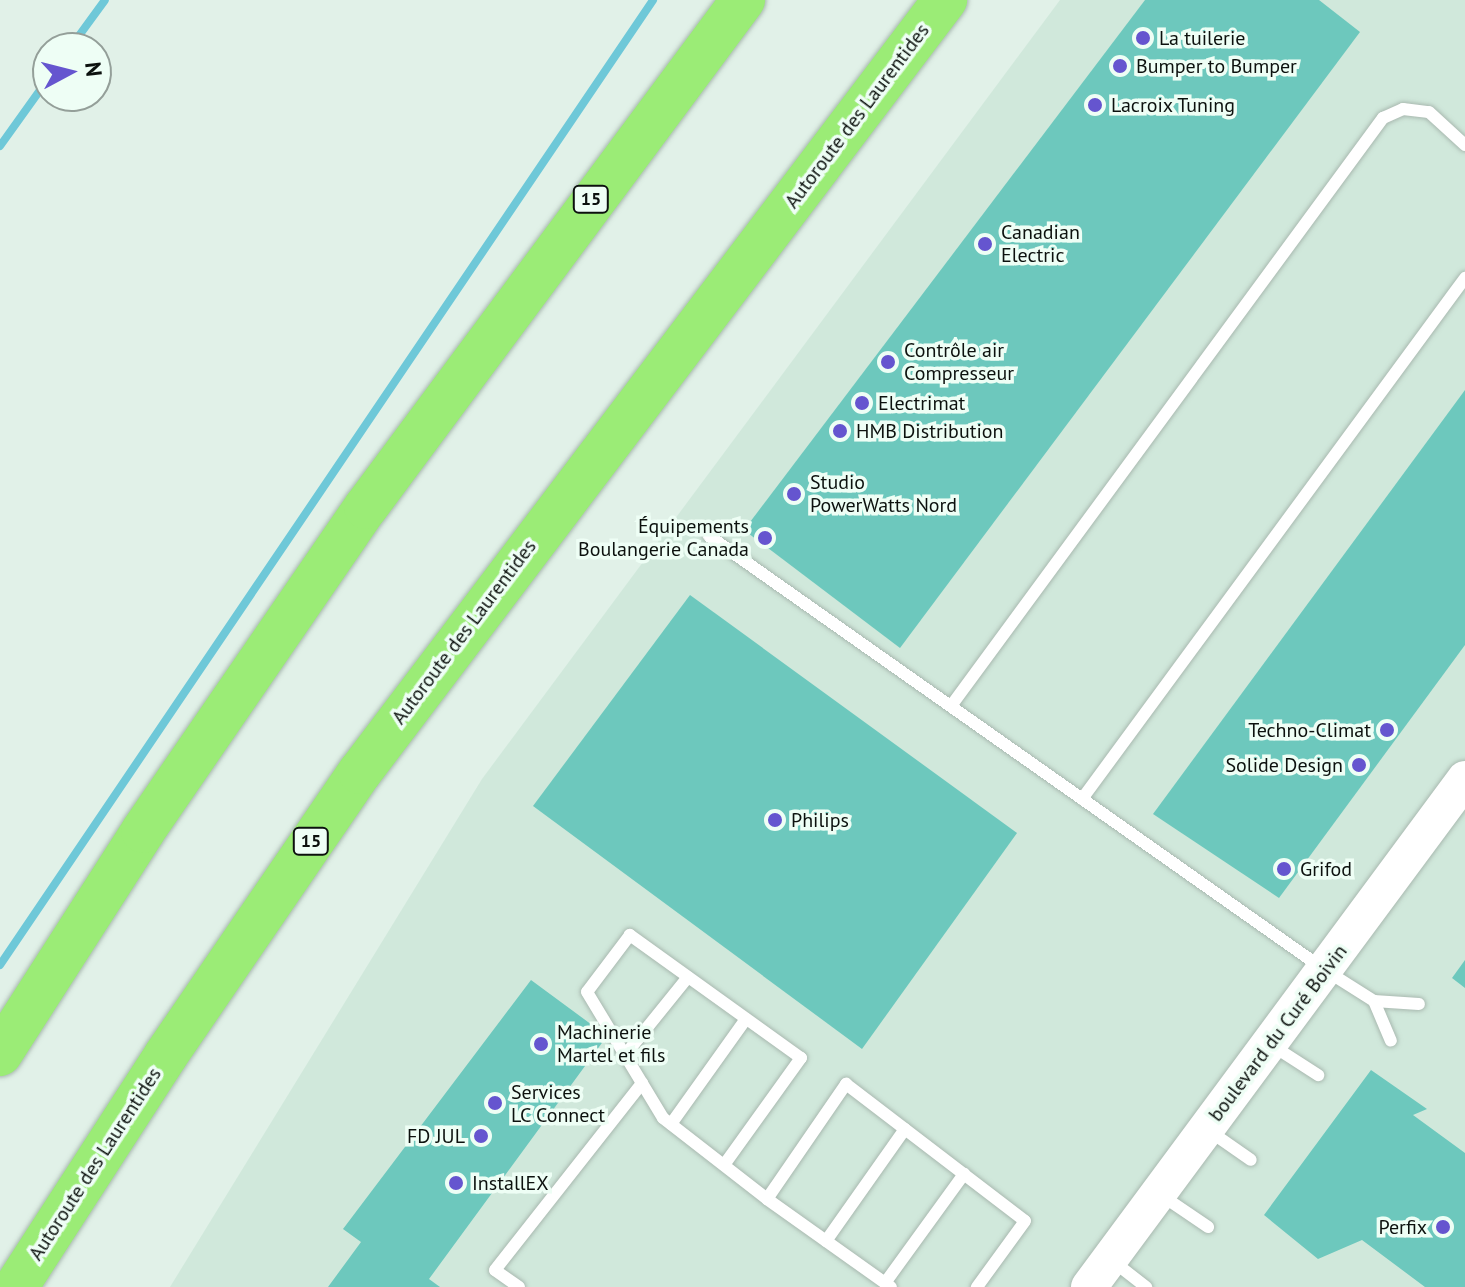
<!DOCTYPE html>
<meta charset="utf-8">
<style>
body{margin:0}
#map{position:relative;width:1465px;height:1287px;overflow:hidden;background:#e1f1e8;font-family:"PT Sans",sans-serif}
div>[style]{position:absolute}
.built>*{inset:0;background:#d0e8db}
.stream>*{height:8px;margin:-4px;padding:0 4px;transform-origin:4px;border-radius:4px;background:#6ec8d8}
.building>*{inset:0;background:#6dc8bd}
.roads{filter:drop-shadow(0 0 2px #a9b9b0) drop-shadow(0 0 2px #a9b9b0)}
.lane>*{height:12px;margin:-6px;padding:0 6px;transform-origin:6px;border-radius:6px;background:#fff}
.secondary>*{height:36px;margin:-18px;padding:0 18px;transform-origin:18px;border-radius:18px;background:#fff}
.highway>*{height:44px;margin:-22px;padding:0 22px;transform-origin:22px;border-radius:22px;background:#9bec76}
.dots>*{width:22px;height:22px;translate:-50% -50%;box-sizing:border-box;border:4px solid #eefef5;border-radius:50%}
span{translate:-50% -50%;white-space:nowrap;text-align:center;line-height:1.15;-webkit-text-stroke:7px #eefef5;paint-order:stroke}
.shield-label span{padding:2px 6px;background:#eefef5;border:2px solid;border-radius:6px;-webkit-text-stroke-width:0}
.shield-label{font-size:18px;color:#0c110e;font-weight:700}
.poi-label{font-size:20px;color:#0c110e}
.left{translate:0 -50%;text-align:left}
.right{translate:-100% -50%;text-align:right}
.street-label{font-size:20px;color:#0c110e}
.north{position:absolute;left:32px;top:32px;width:80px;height:80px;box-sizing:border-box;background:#eefef5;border:2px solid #949f99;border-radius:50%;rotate:83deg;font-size:22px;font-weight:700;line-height:32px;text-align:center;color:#0c110e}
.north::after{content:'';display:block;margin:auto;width:28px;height:36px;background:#6555cf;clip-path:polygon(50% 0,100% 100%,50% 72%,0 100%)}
</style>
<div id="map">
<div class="built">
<i style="clip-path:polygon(1060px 0,1465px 0,1465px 1287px,170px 1287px,482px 779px)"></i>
</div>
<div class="stream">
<i style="left:70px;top:48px;width:59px;rotate:-53.9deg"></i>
<i style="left:0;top:146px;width:82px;rotate:-54.4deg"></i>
<i style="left:0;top:965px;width:1165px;rotate:-55.91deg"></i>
</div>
<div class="building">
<i style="clip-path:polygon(1145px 0,1319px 0,1360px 32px,900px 648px,744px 530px)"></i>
<i style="clip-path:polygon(1465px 390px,1465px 645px,1279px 898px,1153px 814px)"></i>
<i style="clip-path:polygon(690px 595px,1017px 833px,862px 1049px,533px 806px)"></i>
<i style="clip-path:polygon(1465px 960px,1465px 988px,1452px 978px)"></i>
<i style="clip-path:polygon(531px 980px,607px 1036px,429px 1279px,440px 1287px,328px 1287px,361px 1242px,343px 1229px)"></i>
<i style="clip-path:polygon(1371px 1070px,1427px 1109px,1413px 1115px,1465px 1153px,1465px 1287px,1425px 1287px,1362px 1240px,1318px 1259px,1264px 1215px)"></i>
</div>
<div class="roads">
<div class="lane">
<i style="left:709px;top:536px;width:754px;rotate:35.17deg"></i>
<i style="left:1325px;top:970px;width:58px;rotate:32.3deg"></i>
<i style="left:1374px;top:1001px;width:45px;rotate:3.8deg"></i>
<i style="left:951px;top:706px;width:730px;rotate:-53.7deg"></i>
<i style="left:1383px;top:118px;width:22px;rotate:-24deg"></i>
<i style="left:1403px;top:109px;width:26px;rotate:7deg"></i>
<i style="left:1429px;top:112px;width:49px;rotate:42.5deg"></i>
<i style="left:1082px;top:799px;width:647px;rotate:-53.68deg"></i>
<i style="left:1374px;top:1001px;width:43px;rotate:67deg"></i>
<i style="left:1273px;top:1046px;width:54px;rotate:32.8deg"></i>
<i style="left:625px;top:1055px;width:100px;rotate:-51.1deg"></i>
<i style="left:671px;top:1124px;width:129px;rotate:-54.5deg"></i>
<i style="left:1208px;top:1130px;width:52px;rotate:34.9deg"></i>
<i style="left:724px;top:1165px;width:132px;rotate:-54.3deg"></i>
<i style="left:801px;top:1058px;width:211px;rotate:-144.3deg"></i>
<i style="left:630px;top:935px;width:71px;rotate:127deg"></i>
<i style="left:587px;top:992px;width:147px;rotate:58.9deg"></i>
<i style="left:663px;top:1118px;width:132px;rotate:37.9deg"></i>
<i style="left:767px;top:1199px;width:152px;rotate:35.4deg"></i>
<i style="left:1161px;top:1195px;width:57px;rotate:34.2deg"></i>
<i style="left:767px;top:1199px;width:140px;rotate:-55.5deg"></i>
<i style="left:846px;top:1084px;width:225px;rotate:37.4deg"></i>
<i style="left:1025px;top:1221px;width:82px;rotate:126deg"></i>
<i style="left:826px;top:1241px;width:137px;rotate:-54.8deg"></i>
<i style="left:1114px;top:1262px;width:41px;rotate:38deg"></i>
<i style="left:885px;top:1283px;width:135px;rotate:-54.1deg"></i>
<i style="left:519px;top:1287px;width:29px;rotate:-145deg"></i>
<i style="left:495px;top:1270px;width:238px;rotate:-51.8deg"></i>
</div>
<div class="secondary">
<i style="left:1089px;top:1287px;width:632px;rotate:-53.49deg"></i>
</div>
<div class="highway">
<i style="left:0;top:1054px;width:265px;rotate:-57.3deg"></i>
<i style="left:143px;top:831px;width:393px;rotate:-55.5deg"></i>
<i style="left:366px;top:507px;width:632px;rotate:-53.37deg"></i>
<i style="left:16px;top:1287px;width:276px;rotate:-57.1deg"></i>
<i style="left:166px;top:1055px;width:343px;rotate:-55.6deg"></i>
<i style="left:360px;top:772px;width:969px;rotate:-52.85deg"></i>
</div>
</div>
<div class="dots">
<i style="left:1143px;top:38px;background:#6555cf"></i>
<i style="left:1120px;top:66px;background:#6555cf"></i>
<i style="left:1095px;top:105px;background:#6555cf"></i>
<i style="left:985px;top:244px;background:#6555cf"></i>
<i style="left:888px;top:362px;background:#6555cf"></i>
<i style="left:862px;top:403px;background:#6555cf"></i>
<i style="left:840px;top:431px;background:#6555cf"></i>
<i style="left:794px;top:494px;background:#6555cf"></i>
<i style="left:765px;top:538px;background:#6555cf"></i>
<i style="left:1387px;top:730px;background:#6555cf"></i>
<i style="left:1359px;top:765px;background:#6555cf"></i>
<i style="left:775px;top:820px;background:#6555cf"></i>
<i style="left:1284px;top:869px;background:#6555cf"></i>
<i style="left:541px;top:1044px;background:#6555cf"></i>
<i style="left:495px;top:1103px;background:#6555cf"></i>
<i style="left:481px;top:1136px;background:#6555cf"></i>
<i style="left:456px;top:1183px;background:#6555cf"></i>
<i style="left:1443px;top:1227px;background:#6555cf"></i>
</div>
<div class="shield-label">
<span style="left:591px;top:199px">15</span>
<span style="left:311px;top:841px">15</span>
</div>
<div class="poi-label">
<span class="left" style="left:1159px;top:38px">La tuilerie</span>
<span class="left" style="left:1136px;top:66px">Bumper to Bumper</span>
<span class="left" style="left:1111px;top:105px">Lacroix Tuning</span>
<span class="left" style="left:1001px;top:244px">Canadian<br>Electric</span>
<span class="left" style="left:904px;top:362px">Contrôle air<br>Compresseur</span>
<span class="left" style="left:878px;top:403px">Electrimat</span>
<span class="left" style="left:856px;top:431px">HMB Distribution</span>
<span class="left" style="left:810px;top:494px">Studio<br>PowerWatts Nord</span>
<span class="right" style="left:749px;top:538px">Équipements<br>Boulangerie Canada</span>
<span class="right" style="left:1371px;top:730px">Techno-Climat</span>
<span class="right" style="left:1343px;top:765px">Solide Design</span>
<span class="left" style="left:791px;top:820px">Philips</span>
<span class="left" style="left:1300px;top:869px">Grifod</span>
<span class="left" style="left:557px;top:1044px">Machinerie<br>Martel et fils</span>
<span class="left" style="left:511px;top:1104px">Services<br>LC Connect</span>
<span class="right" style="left:465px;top:1136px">FD JUL</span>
<span class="left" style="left:472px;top:1183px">InstallEX</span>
<span class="right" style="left:1427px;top:1227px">Perfix</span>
</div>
<div class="street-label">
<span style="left:857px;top:116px;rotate:-53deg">Autoroute des Laurentides</span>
<span style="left:464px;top:632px;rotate:-53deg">Autoroute des Laurentides</span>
<span style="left:1278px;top:1033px;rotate:-53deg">boulevard du Curé Boivin</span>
<span style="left:95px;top:1164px;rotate:-57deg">Autoroute des Laurentides</span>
</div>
<div class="north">N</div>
</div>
